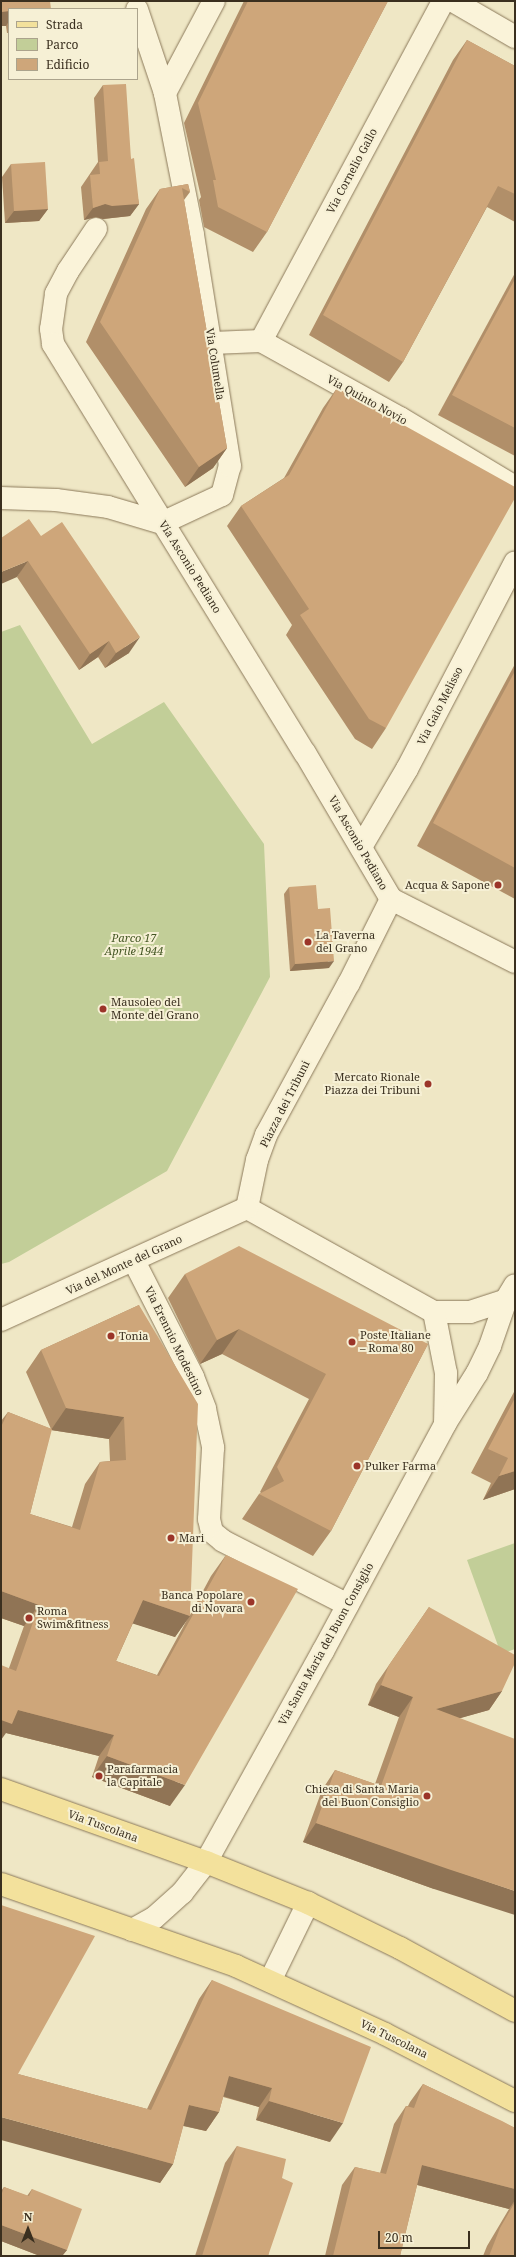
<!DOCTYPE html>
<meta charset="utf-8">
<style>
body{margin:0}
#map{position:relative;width:516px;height:2257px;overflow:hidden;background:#efe7c5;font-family:"Noto Serif",serif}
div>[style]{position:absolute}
.green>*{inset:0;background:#c2ce98}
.roads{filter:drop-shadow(0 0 1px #8b795a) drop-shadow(0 0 1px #8b795a)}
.minor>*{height:22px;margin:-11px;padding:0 11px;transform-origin:11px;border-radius:11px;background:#faf3d9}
.primary>*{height:22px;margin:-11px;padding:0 11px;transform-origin:11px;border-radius:11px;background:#f3e19c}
.wall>*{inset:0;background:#b18f69}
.shaded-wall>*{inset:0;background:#907455}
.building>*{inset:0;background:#cea67a}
.dots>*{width:11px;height:11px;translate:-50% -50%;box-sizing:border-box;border:2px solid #f6f0d5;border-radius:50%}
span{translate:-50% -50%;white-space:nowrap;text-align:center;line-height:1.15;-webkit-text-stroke:4px #f6f0d5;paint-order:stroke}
.street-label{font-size:11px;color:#3a2f1f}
.poi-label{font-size:11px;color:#3a2f1f}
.right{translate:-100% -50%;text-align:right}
.left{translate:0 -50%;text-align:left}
.park-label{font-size:11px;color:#455725;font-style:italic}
.frame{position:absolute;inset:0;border:2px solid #3a2f1f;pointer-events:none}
.legend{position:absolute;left:8px;top:8px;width:130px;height:72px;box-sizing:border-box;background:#f6f0d5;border:1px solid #aba38c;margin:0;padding:5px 7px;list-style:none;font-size:12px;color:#3a2f1f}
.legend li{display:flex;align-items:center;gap:8px;height:20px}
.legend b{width:20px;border:1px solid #aba38c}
.north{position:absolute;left:8px;top:2209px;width:40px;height:40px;-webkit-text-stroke:3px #f6f0d5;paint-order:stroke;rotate:0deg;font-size:11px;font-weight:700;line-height:16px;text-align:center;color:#3a2f1f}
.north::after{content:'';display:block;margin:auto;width:14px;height:18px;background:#3a2f1f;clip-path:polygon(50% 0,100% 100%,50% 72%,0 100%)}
.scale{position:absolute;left:378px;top:2231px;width:92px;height:18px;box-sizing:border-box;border:2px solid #3a2f1f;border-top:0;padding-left:5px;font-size:12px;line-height:14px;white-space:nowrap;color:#3a2f1f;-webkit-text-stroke:3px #f6f0d5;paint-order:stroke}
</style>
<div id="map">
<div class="green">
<i style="clip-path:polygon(20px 625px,92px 744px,164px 702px,264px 844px,270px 977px,167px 1171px,9px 1262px,1px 1264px,1px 632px)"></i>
<i style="clip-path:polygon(515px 1543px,515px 1649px,501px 1654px,467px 1560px)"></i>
</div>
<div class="roads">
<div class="minor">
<i style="left:453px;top:1px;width:72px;rotate:30.1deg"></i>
<i style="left:165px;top:93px;width:104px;rotate:-62deg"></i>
<i style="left:96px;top:229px;width:50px;rotate:123.7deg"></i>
<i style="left:68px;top:271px;width:26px;rotate:118deg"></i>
<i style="left:56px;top:294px;width:35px;rotate:98deg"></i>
<i style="left:51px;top:329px;width:15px;rotate:82deg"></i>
<i style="left:53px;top:344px;width:480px;rotate:58.4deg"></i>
<i style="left:305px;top:753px;width:169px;rotate:59.5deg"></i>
<i style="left:261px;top:341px;width:386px;rotate:-61.8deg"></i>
<i style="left:212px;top:343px;width:49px;rotate:-2.3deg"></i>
<i style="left:261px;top:341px;width:159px;rotate:29deg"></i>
<i style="left:400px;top:418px;width:134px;rotate:31deg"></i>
<i style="left:1px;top:498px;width:55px;rotate:2.1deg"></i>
<i style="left:56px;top:500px;width:52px;rotate:7.7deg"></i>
<i style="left:108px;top:507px;width:56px;rotate:16.5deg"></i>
<i style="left:162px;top:523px;width:66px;rotate:-25deg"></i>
<i style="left:222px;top:495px;width:30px;rotate:-75deg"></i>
<i style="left:230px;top:466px;width:234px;rotate:-99.1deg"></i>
<i style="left:193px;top:235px;width:145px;rotate:-101.2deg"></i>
<i style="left:165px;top:93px;width:88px;rotate:-108.6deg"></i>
<i style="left:361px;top:847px;width:91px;rotate:-59.5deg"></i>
<i style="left:407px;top:769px;width:233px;rotate:-62.4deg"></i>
<i style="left:391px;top:899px;width:139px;rotate:26.9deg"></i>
<i style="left:247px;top:1208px;width:49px;rotate:-78.2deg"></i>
<i style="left:257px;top:1160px;width:27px;rotate:-70deg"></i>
<i style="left:266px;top:1135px;width:173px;rotate:-61.4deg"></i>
<i style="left:349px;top:983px;width:94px;rotate:-63.4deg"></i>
<i style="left:247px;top:1208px;width:214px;rotate:29.1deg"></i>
<i style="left:434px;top:1312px;width:36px"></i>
<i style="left:470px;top:1312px;width:38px;rotate:-18deg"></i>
<i style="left:134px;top:1261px;width:130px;rotate:63deg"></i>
<i style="left:193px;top:1377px;width:34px;rotate:69deg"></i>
<i style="left:205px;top:1409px;width:40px;rotate:78deg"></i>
<i style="left:213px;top:1448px;width:71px;rotate:93.2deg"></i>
<i style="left:209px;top:1519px;width:13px;rotate:77deg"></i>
<i style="left:212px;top:1532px;width:14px;rotate:39deg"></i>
<i style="left:223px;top:1541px;width:140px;rotate:27.1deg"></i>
<i style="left:434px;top:1312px;width:62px;rotate:78.9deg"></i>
<i style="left:446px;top:1373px;width:50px;rotate:91.1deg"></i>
<i style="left:1px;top:1320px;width:270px;rotate:-24.5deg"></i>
<i style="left:132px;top:1930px;width:25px;rotate:-29deg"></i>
<i style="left:154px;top:1918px;width:38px;rotate:-42deg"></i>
<i style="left:182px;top:1893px;width:39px;rotate:-52deg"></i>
<i style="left:206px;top:1862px;width:241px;rotate:-61deg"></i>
<i style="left:323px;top:1651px;width:258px;rotate:-61.7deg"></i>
<i style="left:445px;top:1424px;width:60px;rotate:-57.9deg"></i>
<i style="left:477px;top:1373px;width:30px;rotate:-64deg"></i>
<i style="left:490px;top:1346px;width:49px;rotate:-70.8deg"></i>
<i style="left:506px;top:1300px;width:17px;rotate:-59deg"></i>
<i style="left:270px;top:1981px;width:87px;rotate:-64deg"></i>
</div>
<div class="primary">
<i style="left:1px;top:1789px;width:218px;rotate:19.6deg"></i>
<i style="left:206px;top:1862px;width:110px;rotate:21.9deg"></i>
<i style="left:308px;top:1903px;width:102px;rotate:26.1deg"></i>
<i style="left:400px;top:1948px;width:131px;rotate:28.7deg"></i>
<i style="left:1px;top:1884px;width:249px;rotate:19.2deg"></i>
<i style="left:236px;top:1966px;width:164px;rotate:24.5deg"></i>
<i style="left:385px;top:2034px;width:146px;rotate:27.3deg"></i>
</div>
</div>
<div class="wall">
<i style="clip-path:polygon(1px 1px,9px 9px,9px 33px,7px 33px,6px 26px,1px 26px)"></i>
<i style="clip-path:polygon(244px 1px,388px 1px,267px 232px,253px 252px,204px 227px,199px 200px,201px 197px,184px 123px)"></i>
<i style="clip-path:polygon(467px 40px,515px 66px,515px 222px,487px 207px,403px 362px,389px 382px,309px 335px,453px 60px)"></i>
<i style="clip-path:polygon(103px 85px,131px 159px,139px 204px,130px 216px,103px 219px,96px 217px,84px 220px,81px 187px,98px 162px,94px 98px)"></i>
<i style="clip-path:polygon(11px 164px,48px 209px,39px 221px,5px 223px,2px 177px)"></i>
<i style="clip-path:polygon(188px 184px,190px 192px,184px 200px,227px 448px,213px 468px,185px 487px,86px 342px,146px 209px,160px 189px)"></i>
<i style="clip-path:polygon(515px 273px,515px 456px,438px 415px)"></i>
<i style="clip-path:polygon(337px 388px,386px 728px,372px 749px,355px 739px,286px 635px,292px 625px,227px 526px,241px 506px,284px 478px,323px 408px)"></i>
<i style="clip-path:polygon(41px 536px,129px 653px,105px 668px,98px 657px,79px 670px,17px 577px)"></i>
<i style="clip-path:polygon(515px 664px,515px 899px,417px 846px)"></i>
<i style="clip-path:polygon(289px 887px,318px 909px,329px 968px,290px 971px,284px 894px)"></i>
<i style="clip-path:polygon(185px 1274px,428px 1344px,331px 1531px,313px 1556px,242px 1519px,259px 1494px,261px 1493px,260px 1492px,309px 1399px,222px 1354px,200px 1364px,168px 1298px)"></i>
<i style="clip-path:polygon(evenodd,139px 1305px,190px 1615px,211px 1576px,226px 1555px,170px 1806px,92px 1777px,99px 1756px,6px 1733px,9px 1668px,24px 1626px,1px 1618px,1px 1421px,8px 1412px,51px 1429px,26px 1372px,41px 1350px,139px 1305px,51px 1430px,109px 1439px,110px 1461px,100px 1462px,85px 1484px,72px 1527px,30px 1514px,51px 1430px,139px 1305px,188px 1618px,157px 1675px,116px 1661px,133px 1623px,175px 1637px,188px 1618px)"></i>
<i style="clip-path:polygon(515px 1390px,515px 1489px,483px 1500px,491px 1483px,471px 1473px)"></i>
<i style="clip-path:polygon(429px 1607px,502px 1691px,489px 1710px,460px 1718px,434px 1889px,303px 1842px,322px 1790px,335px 1770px,375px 1784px,399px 1717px,368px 1705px,376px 1684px)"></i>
<i style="clip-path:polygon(212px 1980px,330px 2142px,256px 2120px,259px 2107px,223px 2097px,219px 2112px,206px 2131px,183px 2126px,173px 2164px,160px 2183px,18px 2074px,147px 2109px,199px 1999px)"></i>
<i style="clip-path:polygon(423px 2084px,515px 2128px,515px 2256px,483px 2256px,487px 2246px,509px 2209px,417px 2185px,400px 2256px,325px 2256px,342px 2185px,355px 2167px,380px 2173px,394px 2124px,406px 2106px,408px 2106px,410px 2102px)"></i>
<i style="clip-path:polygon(237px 2146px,282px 2178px,268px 2256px,195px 2256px,225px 2163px)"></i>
<i style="clip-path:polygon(4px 2187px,27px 2196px,32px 2189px,67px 2250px,62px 2256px,40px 2256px,1px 2241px,1px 2191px)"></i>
</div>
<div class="shaded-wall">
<i style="clip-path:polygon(9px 11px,9px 21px,6px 26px,1px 26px,1px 12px)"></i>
<i style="clip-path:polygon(105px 204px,139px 204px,130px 216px,103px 219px,96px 217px,84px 220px,93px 208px)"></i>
<i style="clip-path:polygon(48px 209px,39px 221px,5px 223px,14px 211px)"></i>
<i style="clip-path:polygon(227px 448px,213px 468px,185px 487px,199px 467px)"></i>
<i style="clip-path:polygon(28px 561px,17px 577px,1px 584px,1px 572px)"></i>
<i style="clip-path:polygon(140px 637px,129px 653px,105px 668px,116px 653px)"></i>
<i style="clip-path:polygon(109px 641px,98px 657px,79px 670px,90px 654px)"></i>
<i style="clip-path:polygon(334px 961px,329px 968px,290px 971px,295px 964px)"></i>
<i style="clip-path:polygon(239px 1329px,222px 1354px,200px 1364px,217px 1340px)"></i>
<i style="clip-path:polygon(66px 1408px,124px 1417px,109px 1439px,51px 1430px)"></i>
<i style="clip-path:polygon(515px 1471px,515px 1489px,483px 1500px,499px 1476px)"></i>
<i style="clip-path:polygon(1px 1591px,39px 1605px,24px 1626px,1px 1618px)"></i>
<i style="clip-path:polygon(143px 1600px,190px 1616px,175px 1637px,128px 1622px)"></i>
<i style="clip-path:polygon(381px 1685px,413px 1697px,399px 1717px,368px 1705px)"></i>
<i style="clip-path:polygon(502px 1691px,489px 1710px,422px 1729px,436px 1709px)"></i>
<i style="clip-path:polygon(18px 1710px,114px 1735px,99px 1756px,6px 1733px,1px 1740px,1px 1720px)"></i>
<i style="clip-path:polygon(107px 1756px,185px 1785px,170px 1806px,92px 1777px)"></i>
<i style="clip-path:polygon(316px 1823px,515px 1891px,515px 1915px,434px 1889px,303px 1842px)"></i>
<i style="clip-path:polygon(229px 2076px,272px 2088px,259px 2107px,216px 2094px)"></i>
<i style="clip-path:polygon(269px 2101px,343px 2123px,330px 2142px,256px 2120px)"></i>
<i style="clip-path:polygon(189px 2105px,219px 2112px,206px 2131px,176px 2124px)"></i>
<i style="clip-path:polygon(1px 2117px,173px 2164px,160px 2183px,1px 2140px)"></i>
<i style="clip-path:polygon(422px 2165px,515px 2189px,515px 2200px,509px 2209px,410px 2183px)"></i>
<i style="clip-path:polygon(1px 2225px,67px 2250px,62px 2256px,40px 2256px,1px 2241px)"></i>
</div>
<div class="building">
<i style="clip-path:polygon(1px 1px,50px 1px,51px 9px,9px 9px,9px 11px,1px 12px)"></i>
<i style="clip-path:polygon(248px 1px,388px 1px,267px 232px,218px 207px,213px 180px,216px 180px,198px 103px)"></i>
<i style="clip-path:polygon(467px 40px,515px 66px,515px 194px,498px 186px,403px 362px,323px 315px)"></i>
<i style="clip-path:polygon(126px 84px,131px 159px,134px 158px,139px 204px,112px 206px,105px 204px,93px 208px,90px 175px,100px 174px,99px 162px,108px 161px,103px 85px)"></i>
<i style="clip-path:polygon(45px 162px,48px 209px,14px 211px,11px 164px)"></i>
<i style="clip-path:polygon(188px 184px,190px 192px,182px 188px,227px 448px,199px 467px,100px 322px,160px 189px)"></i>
<i style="clip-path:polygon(515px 279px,515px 428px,452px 395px)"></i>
<i style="clip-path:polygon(337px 388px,515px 487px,515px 498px,386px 728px,369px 719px,300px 615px,309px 609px,241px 506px,289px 475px)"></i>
<i style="clip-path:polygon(29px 519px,41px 536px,62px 522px,140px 637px,116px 653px,109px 641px,90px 654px,28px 561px,1px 572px,1px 538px)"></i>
<i style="clip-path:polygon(515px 671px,515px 868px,433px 823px)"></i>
<i style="clip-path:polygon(316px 885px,318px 909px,330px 908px,334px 961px,295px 964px,289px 887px)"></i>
<i style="clip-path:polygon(239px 1246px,428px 1344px,331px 1531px,259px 1494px,284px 1481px,277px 1467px,326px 1374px,239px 1329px,217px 1340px,185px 1274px)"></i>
<i style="clip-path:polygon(139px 1305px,198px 1404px,190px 1616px,143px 1600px,116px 1661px,159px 1676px,226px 1555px,298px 1589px,185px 1785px,107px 1756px,114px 1735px,18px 1710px,12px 1724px,1px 1720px,1px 1665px,16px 1671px,39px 1605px,1px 1591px,1px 1427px,8px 1412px,52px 1429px,30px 1514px,80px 1530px,100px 1462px,126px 1460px,124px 1417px,66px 1408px,41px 1350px)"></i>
<i style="clip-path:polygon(515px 1398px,515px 1471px,499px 1476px,508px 1458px,488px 1449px)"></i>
<i style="clip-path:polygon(429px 1607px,515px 1655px,515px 1663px,502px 1691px,436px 1709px,515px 1739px,515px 1891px,448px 1869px,316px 1823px,335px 1770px,381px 1786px,413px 1697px,381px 1685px,389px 1665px)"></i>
<i style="clip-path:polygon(1px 1905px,95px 1936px,18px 2074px,151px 2110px,212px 1980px,371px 2047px,343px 2123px,269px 2101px,272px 2088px,229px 2076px,219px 2112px,189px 2105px,173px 2164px,1px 2117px)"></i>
<i style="clip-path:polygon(423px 2084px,502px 2121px,515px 2128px,515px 2189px,422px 2165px,400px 2256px,333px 2256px,355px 2167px,386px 2174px,406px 2106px,414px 2108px)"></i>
<i style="clip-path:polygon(237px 2146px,286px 2159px,282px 2178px,293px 2183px,268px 2256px,202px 2256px)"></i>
<i style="clip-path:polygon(4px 2187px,29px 2196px,32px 2189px,82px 2209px,67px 2250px,1px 2225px,1px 2193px,2px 2193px)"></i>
<i style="clip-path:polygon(515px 2202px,515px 2256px,489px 2256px,500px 2228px)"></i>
</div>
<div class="dots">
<i style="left:498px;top:885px;background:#9b3529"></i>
<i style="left:308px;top:942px;background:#9b3529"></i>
<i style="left:103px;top:1009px;background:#9b3529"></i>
<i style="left:428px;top:1084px;background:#9b3529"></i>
<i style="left:111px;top:1336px;background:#9b3529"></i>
<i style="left:352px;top:1342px;background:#9b3529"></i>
<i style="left:357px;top:1466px;background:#9b3529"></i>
<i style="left:171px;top:1538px;background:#9b3529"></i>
<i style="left:251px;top:1602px;background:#9b3529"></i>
<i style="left:29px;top:1618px;background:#9b3529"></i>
<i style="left:99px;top:1776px;background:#9b3529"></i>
<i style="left:427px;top:1796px;background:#9b3529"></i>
</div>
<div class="street-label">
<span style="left:352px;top:171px;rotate:-62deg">Via Cornelio Gallo</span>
<span style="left:215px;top:364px;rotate:81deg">Via Columella</span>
<span style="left:367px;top:400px;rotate:29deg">Via Quinto Novio</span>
<span style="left:190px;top:567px;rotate:58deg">Via Asconio Pediano</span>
<span style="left:440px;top:706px;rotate:-63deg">Via Gaio Melisso</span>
<span style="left:358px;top:843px;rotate:60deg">Via Asconio Pediano</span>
<span style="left:285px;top:1104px;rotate:-63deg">Piazza dei Tribuni</span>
<span style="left:124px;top:1265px;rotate:-25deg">Via del Monte del Grano</span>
<span style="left:174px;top:1341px;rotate:64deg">Via Erennio Modestino</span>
<span style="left:326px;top:1644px;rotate:-61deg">Via Santa Maria del Buon Consiglio</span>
<span style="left:103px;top:1826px;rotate:20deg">Via Tuscolana</span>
<span style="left:394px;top:2039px;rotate:26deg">Via Tuscolana</span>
</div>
<div class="poi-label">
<span class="right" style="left:490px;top:885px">Acqua &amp; Sapone</span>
<span class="left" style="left:316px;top:942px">La Taverna<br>del Grano</span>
<span class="left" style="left:111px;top:1009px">Mausoleo del<br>Monte del Grano</span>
<span class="right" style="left:420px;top:1084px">Mercato Rionale<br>Piazza dei Tribuni</span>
<span class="left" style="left:119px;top:1336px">Tonia</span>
<span class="left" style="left:360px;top:1342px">Poste Italiane<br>– Roma 80</span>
<span class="left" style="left:365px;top:1466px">Pulker Farma</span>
<span class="left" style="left:179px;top:1538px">Mari</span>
<span class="right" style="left:243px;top:1602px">Banca Popolare<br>di Novara</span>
<span class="left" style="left:37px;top:1618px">Roma<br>Swim&amp;fitness</span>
<span class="left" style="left:107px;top:1776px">Parafarmacia<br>la Capitale</span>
<span class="right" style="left:419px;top:1796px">Chiesa di Santa Maria<br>del Buon Consiglio</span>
</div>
<div class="park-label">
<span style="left:134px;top:945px">Parco 17<br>Aprile 1944</span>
</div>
<div class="frame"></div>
<ul class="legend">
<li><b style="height:5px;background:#f3e19c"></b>Strada</li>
<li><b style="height:11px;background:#c2ce98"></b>Parco</li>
<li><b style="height:11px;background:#cea67a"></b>Edificio</li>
</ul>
<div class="north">N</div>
<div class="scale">20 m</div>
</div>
